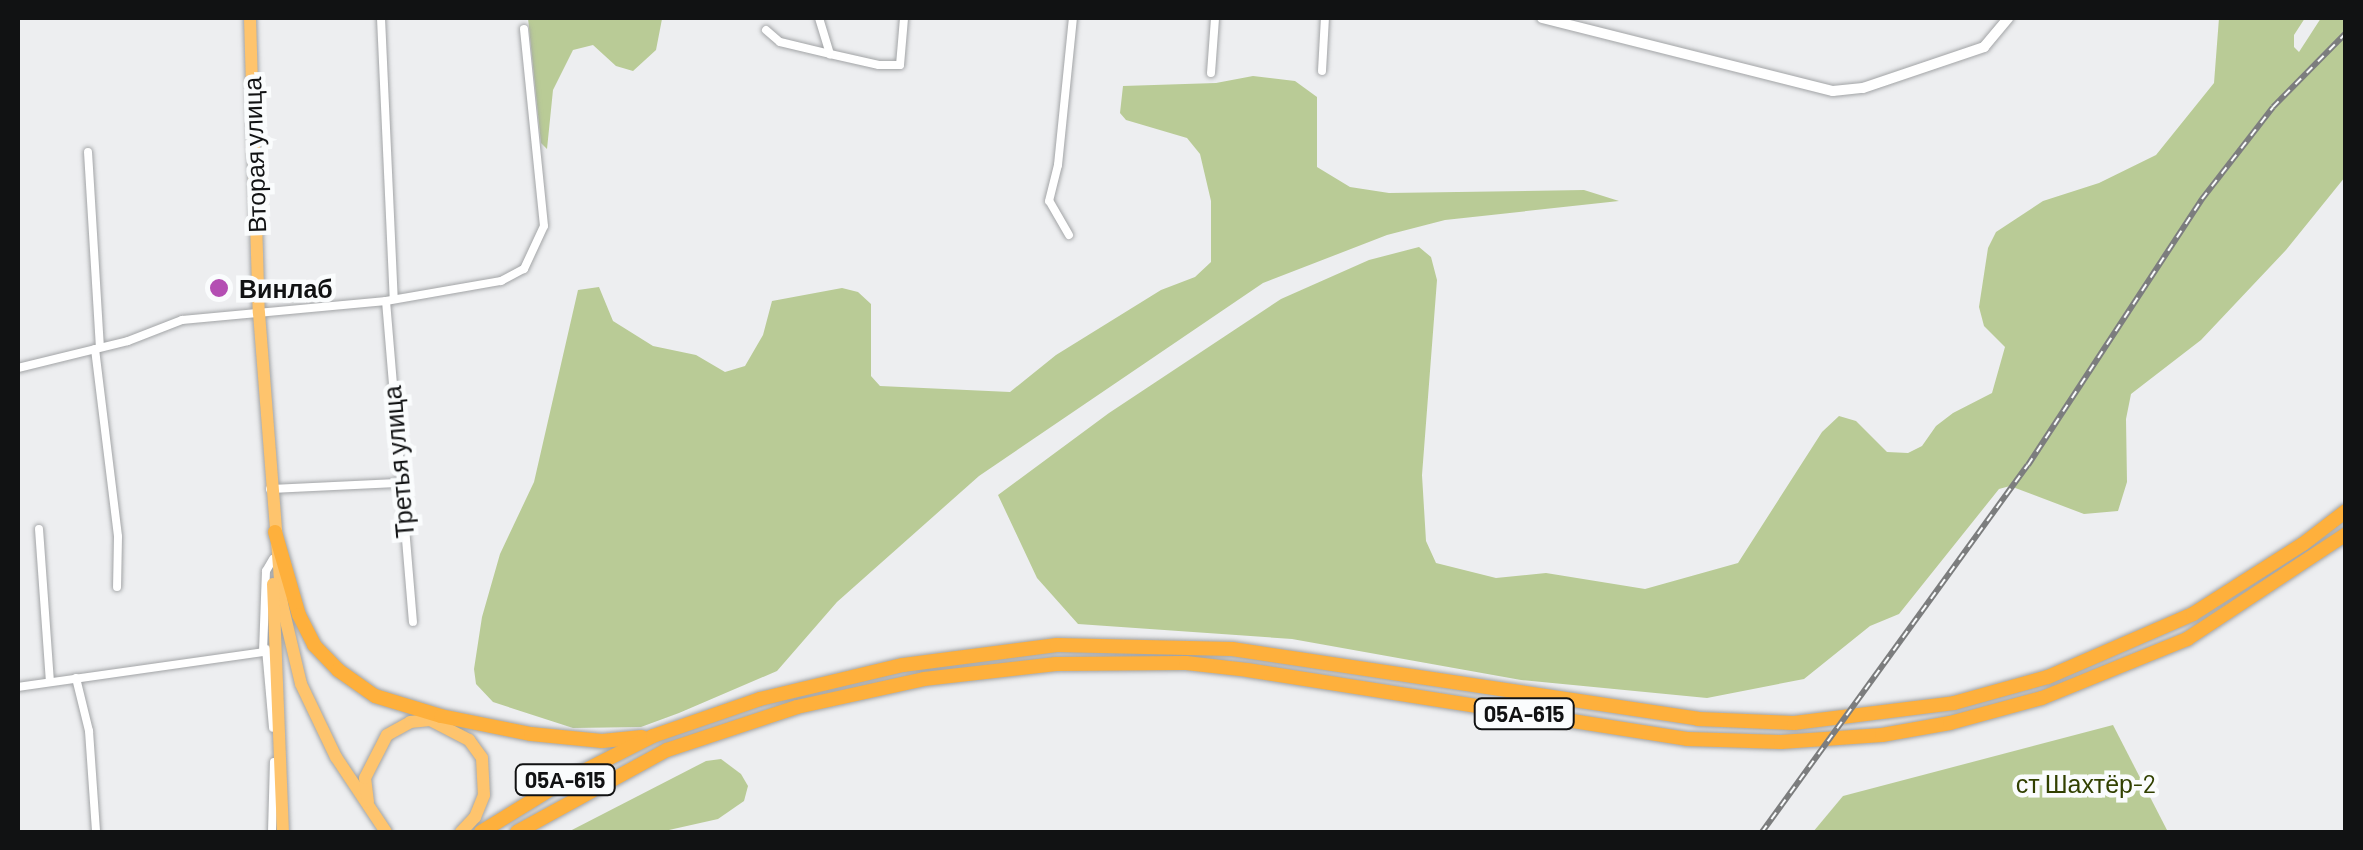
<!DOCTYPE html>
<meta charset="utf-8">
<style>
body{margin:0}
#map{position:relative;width:2363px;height:850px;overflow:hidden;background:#edeef0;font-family:Barlow,sans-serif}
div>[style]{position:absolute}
.green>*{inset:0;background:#b9cb96}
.roads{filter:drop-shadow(0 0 2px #a2a4a6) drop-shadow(0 0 2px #a2a4a6)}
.minor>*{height:8px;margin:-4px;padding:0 4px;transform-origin:4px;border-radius:4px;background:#fff}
.tertiary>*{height:10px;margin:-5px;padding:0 5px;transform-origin:5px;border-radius:5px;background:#fff}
.primary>*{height:12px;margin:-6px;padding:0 6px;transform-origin:6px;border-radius:6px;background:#fec46d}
.trunk>*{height:14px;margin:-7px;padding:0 7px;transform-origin:7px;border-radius:7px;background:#feb03c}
.rail>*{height:6px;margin-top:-3px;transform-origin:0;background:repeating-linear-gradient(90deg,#fafcfd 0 8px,#7c7d7e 0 16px);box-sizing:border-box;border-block:2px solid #7c7d7e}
.dots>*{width:28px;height:28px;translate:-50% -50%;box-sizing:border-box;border:5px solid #fafcfd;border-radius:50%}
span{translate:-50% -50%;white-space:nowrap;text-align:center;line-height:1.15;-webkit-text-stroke:9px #fafcfd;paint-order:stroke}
.shield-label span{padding:2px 8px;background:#fafcfd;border:2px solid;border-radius:8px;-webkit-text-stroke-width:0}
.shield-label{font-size:22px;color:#111213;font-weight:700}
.street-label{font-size:25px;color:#111213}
.poi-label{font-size:25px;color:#111213;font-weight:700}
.left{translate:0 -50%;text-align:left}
.park-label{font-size:25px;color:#314000}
.frame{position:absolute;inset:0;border:20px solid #111213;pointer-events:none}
</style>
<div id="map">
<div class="green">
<i style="clip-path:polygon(528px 18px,661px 18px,662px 19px,656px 50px,633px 71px,616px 66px,593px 45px,573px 50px,553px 90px,547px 149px,541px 143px)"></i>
<i style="clip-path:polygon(2219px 18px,2305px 18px,2294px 35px,2294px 47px,2299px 52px,2321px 18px,2345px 18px,2345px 177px,2286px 250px,2201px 340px,2131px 394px,2126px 419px,2127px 482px,2118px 511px,2084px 514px,2010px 486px,1999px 489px,1899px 614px,1870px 626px,1804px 679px,1707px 698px,1521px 680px,1292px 639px,1078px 624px,1037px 578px,998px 495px,1109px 413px,1281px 299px,1369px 260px,1419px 247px,1431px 257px,1437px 280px,1422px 475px,1426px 541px,1436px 563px,1496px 578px,1546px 573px,1645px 589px,1738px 563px,1822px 432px,1839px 416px,1856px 421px,1887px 452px,1908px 453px,1922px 446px,1936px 426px,1953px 413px,1992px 393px,2005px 347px,1984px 326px,1979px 307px,1988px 248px,1996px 232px,2043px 201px,2099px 183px,2156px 155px,2214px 83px)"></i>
<i style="clip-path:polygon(1253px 76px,1295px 81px,1317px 97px,1317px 167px,1350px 187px,1389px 193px,1584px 190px,1619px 201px,1445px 220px,1387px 235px,1263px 283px,979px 476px,837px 602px,777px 671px,679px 713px,641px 727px,573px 728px,493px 702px,476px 684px,474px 669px,482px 617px,500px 554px,534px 482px,578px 290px,599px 287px,613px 321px,653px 346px,696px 355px,725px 372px,745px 366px,763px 335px,772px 301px,842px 288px,858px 292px,871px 304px,871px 376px,880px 386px,1010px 392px,1056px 355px,1161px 290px,1195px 277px,1211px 262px,1211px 201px,1200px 154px,1187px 138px,1126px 120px,1120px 113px,1123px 86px,1216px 83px)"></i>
<i style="clip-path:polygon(2113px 725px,2168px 832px,1813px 832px,1843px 796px)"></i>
<i style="clip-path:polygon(721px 759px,741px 774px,748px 786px,744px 801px,718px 819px,660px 832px,568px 832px,706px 761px)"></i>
</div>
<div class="roads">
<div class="minor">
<i style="left:381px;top:18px;width:281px;rotate:87.4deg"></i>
<i style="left:819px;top:18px;width:38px;rotate:73deg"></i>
<i style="left:830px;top:54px;width:50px;rotate:12.7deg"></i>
<i style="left:879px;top:65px;width:21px"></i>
<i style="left:900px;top:65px;width:47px;rotate:-85.1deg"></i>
<i style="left:766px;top:30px;width:18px;rotate:41deg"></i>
<i style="left:780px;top:42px;width:51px;rotate:13.5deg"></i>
<i style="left:1322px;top:71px;width:53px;rotate:-86.8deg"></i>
<i style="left:1211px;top:73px;width:55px;rotate:-85.8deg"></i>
<i style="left:88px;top:152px;width:195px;rotate:86.5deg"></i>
<i style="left:1069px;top:235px;width:39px;rotate:-120deg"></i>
<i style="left:1049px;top:201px;width:37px;rotate:-76deg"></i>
<i style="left:1058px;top:165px;width:148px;rotate:-84.2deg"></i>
<i style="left:386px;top:301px;width:322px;rotate:85.2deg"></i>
<i style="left:95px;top:349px;width:189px;rotate:83deg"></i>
<i style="left:118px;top:537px;width:50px;rotate:91.1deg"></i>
<i style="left:18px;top:368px;width:113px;rotate:-13.8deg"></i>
<i style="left:128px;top:341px;width:58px;rotate:-21.3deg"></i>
<i style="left:182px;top:320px;width:205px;rotate:-5.3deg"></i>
<i style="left:386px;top:301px;width:117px;rotate:-9.9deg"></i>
<i style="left:501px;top:281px;width:26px;rotate:-28deg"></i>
<i style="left:524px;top:269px;width:47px;rotate:-65.1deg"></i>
<i style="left:544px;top:226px;width:198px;rotate:-95.8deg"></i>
<i style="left:270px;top:489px;width:128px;rotate:-2.7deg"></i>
<i style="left:39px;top:529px;width:153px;rotate:85.9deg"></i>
<i style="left:266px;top:649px;width:79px;rotate:84.9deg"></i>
<i style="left:76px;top:678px;width:55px;rotate:76.2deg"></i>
<i style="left:89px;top:731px;width:101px;rotate:86deg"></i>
<i style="left:18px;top:687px;width:247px;rotate:-8.1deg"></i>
<i style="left:263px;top:652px;width:81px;rotate:-87.9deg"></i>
<i style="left:266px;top:571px;width:14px;rotate:-60deg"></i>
<i style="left:272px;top:832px;width:70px;rotate:-88.4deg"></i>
</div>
<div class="tertiary">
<i style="left:1542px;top:18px;width:300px;rotate:14.1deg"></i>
<i style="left:1833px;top:91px;width:30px;rotate:-6deg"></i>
<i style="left:1863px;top:88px;width:128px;rotate:-18.7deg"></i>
<i style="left:1984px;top:47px;width:38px;rotate:-50deg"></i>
</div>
<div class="primary">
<i style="left:250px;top:18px;width:295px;rotate:88.3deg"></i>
<i style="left:259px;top:313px;width:292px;rotate:85.5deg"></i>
<i style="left:282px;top:604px;width:82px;rotate:76.6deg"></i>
<i style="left:301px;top:684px;width:81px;rotate:64.4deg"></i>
<i style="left:336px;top:757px;width:90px;rotate:56.3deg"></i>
<i style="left:273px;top:584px;width:248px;rotate:87.7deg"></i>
<i style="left:368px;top:802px;width:24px;rotate:-97deg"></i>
<i style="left:365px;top:778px;width:48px;rotate:-62.9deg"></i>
<i style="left:387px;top:735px;width:26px;rotate:-29deg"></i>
<i style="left:410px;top:722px;width:20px;rotate:-6deg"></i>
<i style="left:430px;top:720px;width:44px;rotate:27.1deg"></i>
<i style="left:469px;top:740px;width:22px;rotate:54deg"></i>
<i style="left:482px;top:758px;width:37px;rotate:87deg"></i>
<i style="left:484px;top:795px;width:24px;rotate:112deg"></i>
<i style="left:475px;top:817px;width:21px;rotate:133deg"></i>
</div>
<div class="trunk">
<i style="left:275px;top:532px;width:86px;rotate:73.9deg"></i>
<i style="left:299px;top:615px;width:34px;rotate:63deg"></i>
<i style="left:314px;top:645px;width:35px;rotate:46deg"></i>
<i style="left:338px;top:670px;width:45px;rotate:35.1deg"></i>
<i style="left:375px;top:696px;width:69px;rotate:16.9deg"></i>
<i style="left:441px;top:716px;width:92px;rotate:11.3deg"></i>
<i style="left:531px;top:734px;width:71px;rotate:5.6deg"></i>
<i style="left:602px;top:741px;width:40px;rotate:-5.7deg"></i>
<i style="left:481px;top:832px;width:100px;rotate:-31.5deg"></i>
<i style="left:566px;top:780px;width:97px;rotate:-26.8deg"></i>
<i style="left:653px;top:736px;width:113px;rotate:-19.1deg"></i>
<i style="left:760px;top:699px;width:147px;rotate:-13.4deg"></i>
<i style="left:903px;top:665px;width:155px;rotate:-7.4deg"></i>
<i style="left:1057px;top:645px;width:175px;rotate:1.3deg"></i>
<i style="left:1232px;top:649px;width:471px;rotate:8.5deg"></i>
<i style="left:1698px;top:719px;width:96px;rotate:2.4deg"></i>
<i style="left:1794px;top:723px;width:161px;rotate:-7.1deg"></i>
<i style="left:1954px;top:703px;width:98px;rotate:-15.5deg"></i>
<i style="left:2048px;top:677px;width:158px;rotate:-23.5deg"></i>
<i style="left:2193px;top:614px;width:130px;rotate:-32.5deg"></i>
<i style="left:2303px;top:544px;width:54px;rotate:-37.5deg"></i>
<i style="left:517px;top:832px;width:171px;rotate:-28.7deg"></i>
<i style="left:667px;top:750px;width:137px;rotate:-18.3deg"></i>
<i style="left:797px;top:707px;width:130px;rotate:-12.4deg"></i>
<i style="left:924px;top:679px;width:133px;rotate:-6.5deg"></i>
<i style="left:1056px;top:664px;width:130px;rotate:-0.4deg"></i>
<i style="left:1186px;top:663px;width:61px;rotate:6.5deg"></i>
<i style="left:1247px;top:670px;width:445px;rotate:8.9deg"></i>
<i style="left:1687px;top:739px;width:94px;rotate:1.8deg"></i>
<i style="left:1781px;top:742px;width:101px;rotate:-4deg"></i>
<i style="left:1882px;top:735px;width:69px;rotate:-10deg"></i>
<i style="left:1950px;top:723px;width:95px;rotate:-15.2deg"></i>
<i style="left:2042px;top:698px;width:157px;rotate:-22.1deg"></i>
<i style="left:2187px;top:639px;width:191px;rotate:-33.4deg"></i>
</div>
</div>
<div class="rail">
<i style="left:1762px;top:832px;width:453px;rotate:-54.1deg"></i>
<i style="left:2028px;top:465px;width:318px;rotate:-56.8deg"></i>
<i style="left:2202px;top:199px;width:116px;rotate:-52.3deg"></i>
<i style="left:2273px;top:107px;width:104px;rotate:-45.4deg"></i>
</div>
<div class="dots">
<i style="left:219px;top:288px;background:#b44eb3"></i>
</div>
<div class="shield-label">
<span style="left:1524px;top:714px">05А-615</span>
<span style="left:565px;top:780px">05А-615</span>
</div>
<div class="street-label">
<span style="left:254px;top:155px;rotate:-92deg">Вторая улица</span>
<span style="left:398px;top:462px;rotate:-95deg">Третья улица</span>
</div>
<div class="poi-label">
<span class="left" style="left:239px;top:288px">Винлаб</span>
</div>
<div class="park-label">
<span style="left:2086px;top:783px">ст Шахтёр-2</span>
</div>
<div class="frame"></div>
</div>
